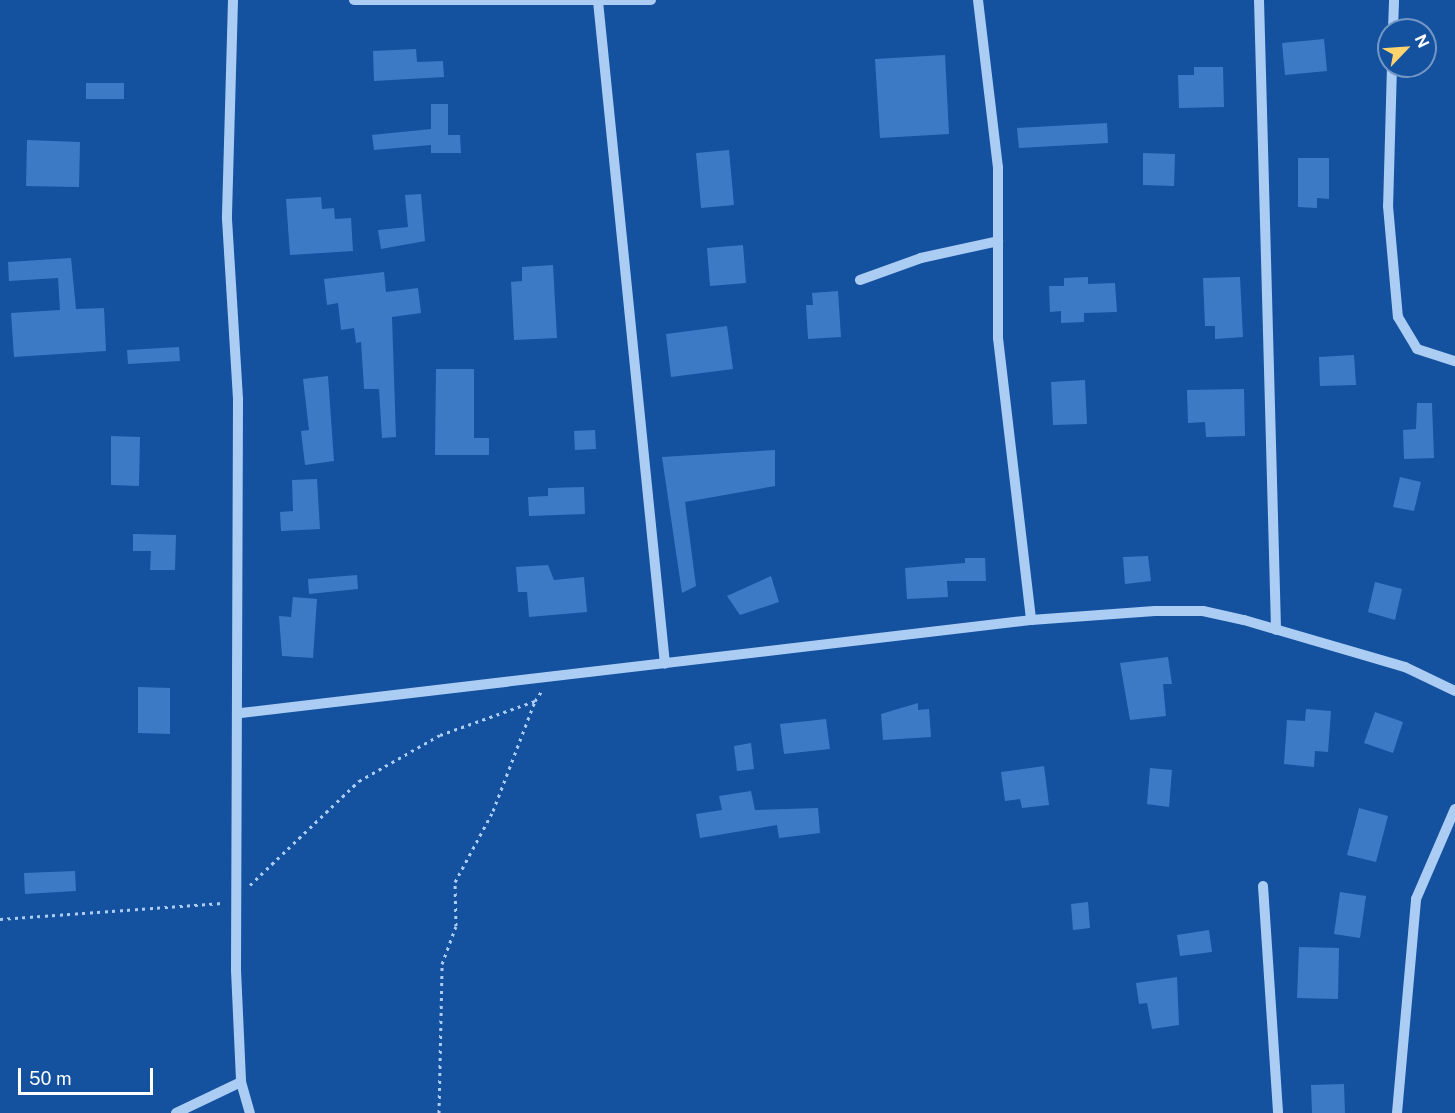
<!DOCTYPE html>
<style>
body{margin:0}
#map{position:relative;width:1455px;height:1113px;overflow:hidden;background:#14519f;font-family:"Public Sans",sans-serif}
div>[style]{position:absolute}
.building>*{inset:0;background:#3d7ac6}
.path>*{height:3px;margin-top:-1.5px;transform-origin:0;background:repeating-linear-gradient(90deg,#abcdf4 0 3px,transparent 0 7.5px)}
.minor>*{height:10px;margin:-5px;padding:0 5px;transform-origin:5px;border-radius:5px;background:#abcdf4}
span{translate:-50% -50%;white-space:nowrap;text-align:center;line-height:1.15;-webkit-text-stroke:5px #14519f;paint-order:stroke}
.north{position:absolute;left:1377px;top:18px;width:60px;height:60px;box-sizing:border-box;background:#14519f;border:2px solid #7297c5;border-radius:50%;rotate:65deg;font-size:16px;font-weight:700;line-height:24px;text-align:center;color:#fff}
.north::after{content:'';display:block;margin:auto;width:21px;height:27px;background:#ffd46e;clip-path:polygon(50% 0,100% 100%,50% 72%,0 100%)}
.scale{position:absolute;left:18px;top:1068px;width:135px;height:27px;box-sizing:border-box;border:3px solid #fff;border-top:0;padding-left:8px;font-size:18px;line-height:21px;white-space:nowrap;color:#fff;-webkit-text-stroke:4px #14519f;paint-order:stroke}
</style>
<div id="map">
<div class="building">
<i style="clip-path:polygon(1324px 39px,1327px 71px,1285px 75px,1282px 43px)"></i>
<i style="clip-path:polygon(416px 49px,417px 62px,443px 61px,444px 77px,374px 81px,373px 51px)"></i>
<i style="clip-path:polygon(945px 55px,949px 134px,880px 138px,875px 59px)"></i>
<i style="clip-path:polygon(1194px 67px,1223px 67px,1224px 107px,1179px 108px,1178px 75px,1194px 75px)"></i>
<i style="clip-path:polygon(86px 83px,124px 83px,124px 99px,86px 99px)"></i>
<i style="clip-path:polygon(431px 104px,448px 104px,448px 135px,460px 135px,461px 153px,431px 153px,431px 145px,374px 150px,372px 135px,431px 129px)"></i>
<i style="clip-path:polygon(1107px 123px,1108px 143px,1019px 148px,1017px 128px)"></i>
<i style="clip-path:polygon(27px 140px,80px 142px,79px 187px,26px 186px)"></i>
<i style="clip-path:polygon(729px 150px,734px 205px,701px 208px,696px 153px)"></i>
<i style="clip-path:polygon(1143px 153px,1175px 154px,1174px 186px,1143px 185px)"></i>
<i style="clip-path:polygon(1298px 158px,1329px 158px,1329px 199px,1317px 198px,1317px 208px,1298px 207px)"></i>
<i style="clip-path:polygon(421px 194px,425px 241px,381px 249px,378px 230px,408px 227px,405px 195px)"></i>
<i style="clip-path:polygon(321px 197px,322px 209px,334px 208px,335px 219px,351px 218px,353px 251px,290px 255px,286px 199px)"></i>
<i style="clip-path:polygon(743px 245px,746px 283px,710px 286px,707px 248px)"></i>
<i style="clip-path:polygon(71px 258px,76px 309px,104px 308px,106px 351px,14px 357px,11px 313px,60px 310px,58px 278px,9px 281px,8px 262px)"></i>
<i style="clip-path:polygon(553px 265px,557px 338px,514px 340px,511px 282px,522px 281px,522px 267px)"></i>
<i style="clip-path:polygon(384px 272px,386px 292px,418px 288px,421px 313px,392px 317px,396px 437px,382px 438px,379px 389px,364px 389px,361px 342px,356px 343px,354px 328px,341px 330px,338px 303px,327px 305px,324px 279px)"></i>
<i style="clip-path:polygon(1088px 277px,1088px 284px,1115px 283px,1117px 312px,1084px 313px,1084px 322px,1061px 323px,1061px 311px,1050px 312px,1049px 286px,1064px 286px,1064px 278px)"></i>
<i style="clip-path:polygon(1240px 277px,1243px 337px,1215px 339px,1215px 326px,1205px 326px,1203px 278px)"></i>
<i style="clip-path:polygon(838px 291px,841px 337px,808px 339px,806px 305px,813px 305px,812px 293px)"></i>
<i style="clip-path:polygon(727px 326px,733px 369px,671px 377px,666px 334px)"></i>
<i style="clip-path:polygon(179px 347px,180px 361px,128px 364px,127px 350px)"></i>
<i style="clip-path:polygon(1354px 355px,1356px 385px,1320px 386px,1319px 357px)"></i>
<i style="clip-path:polygon(436px 369px,474px 369px,474px 438px,489px 438px,489px 455px,435px 455px)"></i>
<i style="clip-path:polygon(328px 376px,334px 461px,305px 465px,301px 431px,309px 430px,303px 379px)"></i>
<i style="clip-path:polygon(1085px 380px,1087px 424px,1053px 425px,1051px 382px)"></i>
<i style="clip-path:polygon(1244px 389px,1245px 436px,1206px 437px,1205px 422px,1188px 423px,1187px 390px)"></i>
<i style="clip-path:polygon(1417px 403px,1432px 403px,1434px 458px,1404px 459px,1403px 430px,1416px 429px)"></i>
<i style="clip-path:polygon(595px 430px,596px 449px,575px 450px,574px 431px)"></i>
<i style="clip-path:polygon(111px 436px,140px 437px,139px 486px,111px 485px)"></i>
<i style="clip-path:polygon(775px 450px,775px 486px,685px 502px,696px 586px,682px 593px,662px 457px)"></i>
<i style="clip-path:polygon(1400px 477px,1421px 482px,1414px 511px,1393px 507px)"></i>
<i style="clip-path:polygon(317px 479px,320px 529px,281px 531px,280px 512px,293px 511px,292px 480px)"></i>
<i style="clip-path:polygon(584px 487px,585px 514px,529px 516px,528px 497px,548px 496px,548px 488px)"></i>
<i style="clip-path:polygon(133px 534px,176px 535px,175px 570px,150px 570px,151px 551px,133px 551px)"></i>
<i style="clip-path:polygon(1148px 556px,1151px 581px,1125px 584px,1123px 557px)"></i>
<i style="clip-path:polygon(965px 558px,985px 558px,986px 581px,947px 581px,948px 597px,907px 599px,905px 568px,965px 563px)"></i>
<i style="clip-path:polygon(548px 565px,554px 580px,584px 577px,587px 612px,529px 617px,527px 592px,518px 592px,516px 567px)"></i>
<i style="clip-path:polygon(357px 575px,358px 589px,309px 594px,308px 579px)"></i>
<i style="clip-path:polygon(771px 576px,779px 602px,740px 615px,727px 596px)"></i>
<i style="clip-path:polygon(1375px 582px,1402px 589px,1395px 620px,1368px 612px)"></i>
<i style="clip-path:polygon(293px 597px,317px 599px,313px 658px,282px 656px,279px 616px,291px 617px)"></i>
<i style="clip-path:polygon(1168px 657px,1172px 684px,1163px 684px,1166px 716px,1130px 720px,1120px 663px)"></i>
<i style="clip-path:polygon(138px 687px,170px 688px,170px 734px,138px 733px)"></i>
<i style="clip-path:polygon(918px 703px,918px 710px,929px 709px,931px 737px,883px 740px,881px 714px)"></i>
<i style="clip-path:polygon(1306px 709px,1331px 711px,1328px 752px,1315px 751px,1314px 767px,1284px 764px,1287px 720px,1305px 721px)"></i>
<i style="clip-path:polygon(1375px 712px,1403px 722px,1393px 753px,1364px 743px)"></i>
<i style="clip-path:polygon(826px 719px,830px 749px,784px 754px,780px 724px)"></i>
<i style="clip-path:polygon(751px 743px,754px 769px,737px 771px,734px 746px)"></i>
<i style="clip-path:polygon(1044px 766px,1049px 805px,1022px 808px,1020px 799px,1005px 801px,1001px 772px)"></i>
<i style="clip-path:polygon(1150px 768px,1172px 770px,1169px 807px,1147px 804px)"></i>
<i style="clip-path:polygon(751px 791px,755px 810px,818px 808px,820px 833px,779px 838px,777px 825px,700px 838px,696px 814px,722px 810px,719px 796px)"></i>
<i style="clip-path:polygon(1359px 808px,1388px 816px,1376px 862px,1347px 855px)"></i>
<i style="clip-path:polygon(75px 871px,76px 891px,25px 894px,24px 873px)"></i>
<i style="clip-path:polygon(1340px 892px,1366px 896px,1360px 938px,1334px 934px)"></i>
<i style="clip-path:polygon(1088px 902px,1090px 928px,1073px 930px,1071px 904px)"></i>
<i style="clip-path:polygon(1209px 930px,1212px 952px,1180px 956px,1177px 935px)"></i>
<i style="clip-path:polygon(1299px 947px,1339px 948px,1338px 999px,1297px 998px)"></i>
<i style="clip-path:polygon(1177px 977px,1179px 1025px,1152px 1029px,1147px 1003px,1139px 1004px,1136px 983px)"></i>
<i style="clip-path:polygon(1344px 1084px,1345px 1113px,1312px 1113px,1311px 1085px)"></i>
</div>
<div class="path">
<i style="left:250px;top:885px;width:151px;rotate:-43.7deg"></i>
<i style="left:359px;top:781px;width:93px;rotate:-29.6deg"></i>
<i style="left:440px;top:735px;width:101px;rotate:-19.7deg"></i>
<i style="left:535px;top:701px;width:11px;rotate:-56deg"></i>
<i style="left:0;top:919px;width:223px;rotate:-4.1deg"></i>
<i style="left:439px;top:1113px;width:149px;rotate:-88.8deg"></i>
<i style="left:442px;top:964px;width:40px;rotate:-69.8deg"></i>
<i style="left:456px;top:926px;width:44px;rotate:-91.3deg"></i>
<i style="left:455px;top:882px;width:81px;rotate:-61.8deg"></i>
<i style="left:493px;top:811px;width:118px;rotate:-69.1deg"></i>
</div>
<div class="minor">
<i style="left:233px;top:0;width:219px;rotate:91.6deg"></i>
<i style="left:227px;top:219px;width:180px;rotate:86.5deg"></i>
<i style="left:238px;top:399px;width:571px;rotate:90.2deg"></i>
<i style="left:236px;top:970px;width:112px;rotate:87.4deg"></i>
<i style="left:241px;top:1082px;width:32px;rotate:74deg"></i>
<i style="left:354px;top:0;width:297px"></i>
<i style="left:978px;top:0;width:168px;rotate:83.2deg"></i>
<i style="left:998px;top:167px;width:171px;rotate:90deg"></i>
<i style="left:998px;top:338px;width:284px;rotate:83.3deg"></i>
<i style="left:1259px;top:0;width:630px;rotate:88.45deg"></i>
<i style="left:598px;top:1px;width:666px;rotate:84.23deg"></i>
<i style="left:1393px;top:30px;width:30px;rotate:-88deg"></i>
<i style="left:1392px;top:66px;width:140px;rotate:91.6deg"></i>
<i style="left:1388px;top:206px;width:111px;rotate:84.9deg"></i>
<i style="left:1398px;top:317px;width:37px;rotate:59deg"></i>
<i style="left:1417px;top:349px;width:40px;rotate:18deg"></i>
<i style="left:860px;top:280px;width:65px;rotate:-19.8deg"></i>
<i style="left:921px;top:258px;width:79px;rotate:-12.4deg"></i>
<i style="left:241px;top:713px;width:795px;rotate:-6.71deg"></i>
<i style="left:1031px;top:620px;width:124px;rotate:-4.2deg"></i>
<i style="left:1155px;top:611px;width:48px"></i>
<i style="left:1203px;top:611px;width:42px;rotate:12.4deg"></i>
<i style="left:1244px;top:620px;width:168px;rotate:16.3deg"></i>
<i style="left:1405px;top:667px;width:55px;rotate:25.6deg"></i>
<i style="left:1263px;top:886px;width:227px;rotate:86.2deg"></i>
<i style="left:176px;top:1113px;width:72px;rotate:-25.5deg"></i>
<i style="left:1397px;top:1113px;width:215px;rotate:-84.9deg"></i>
<i style="left:1416px;top:899px;width:98px;rotate:-66.6deg"></i>
</div>
<div class="north">N</div>
<div class="scale">50 m</div>
</div>
